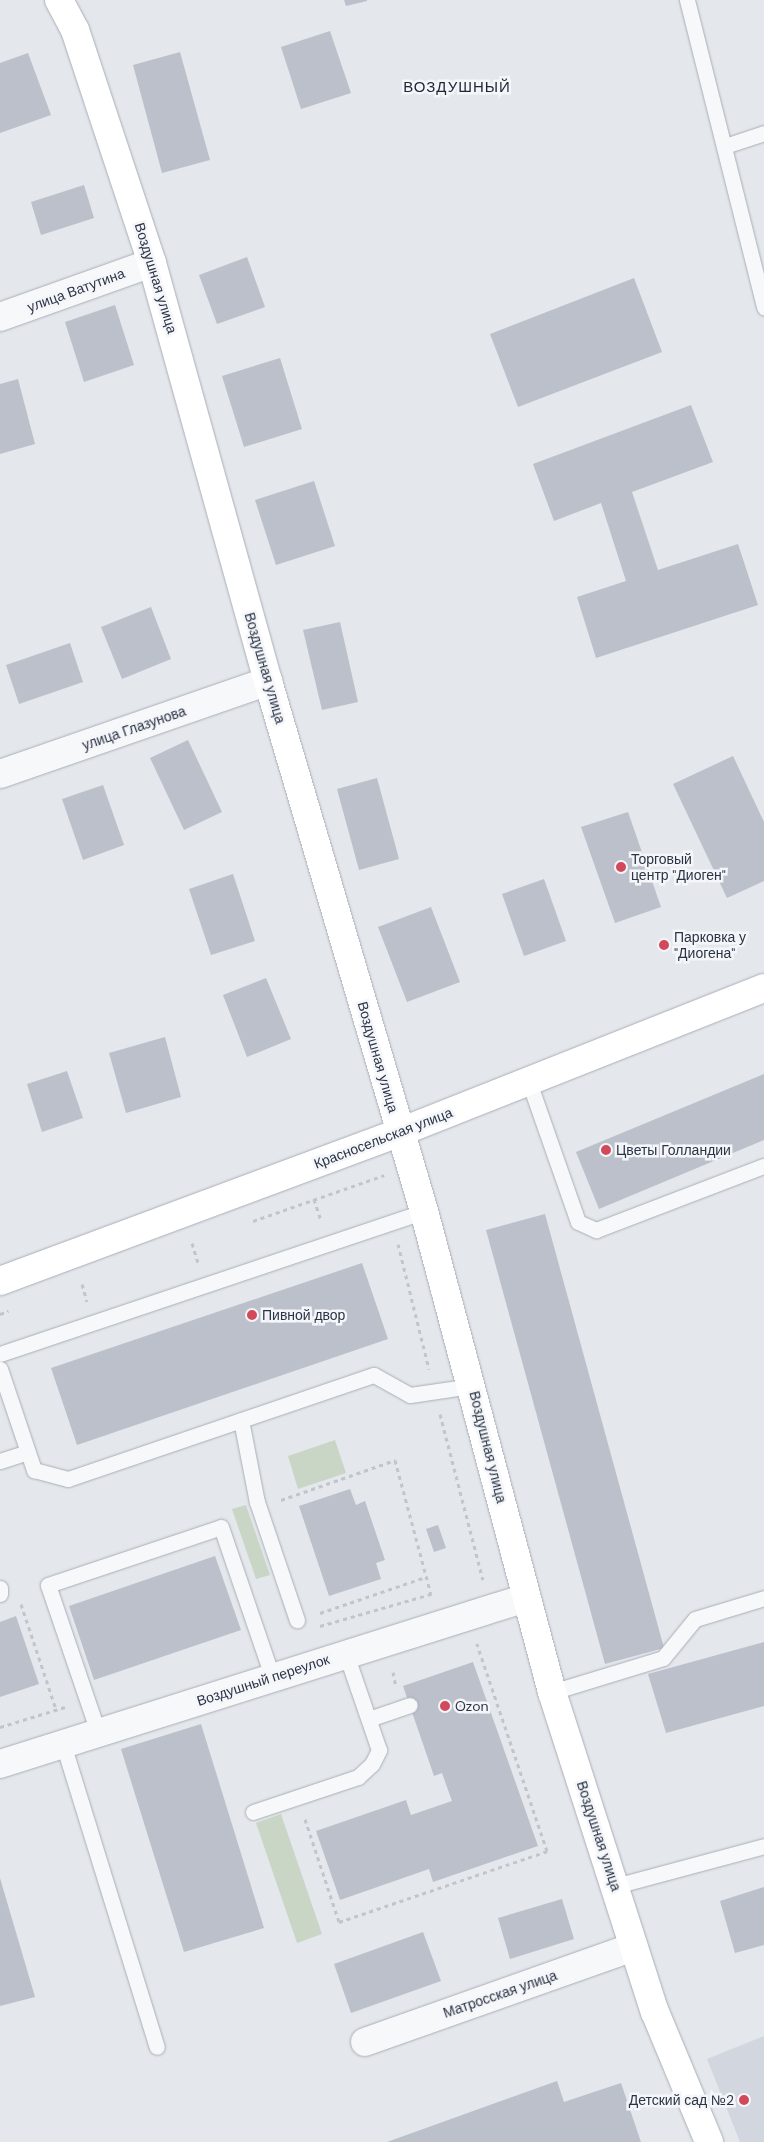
<!DOCTYPE html>
<meta charset="utf-8">
<style>
body{margin:0}
#map{position:relative;width:764px;height:2142px;overflow:hidden;background:#e4e7ec;font-family:"DM Sans",sans-serif}
div>[style]{position:absolute}
.built>*{inset:0;background:#d2d6de}
.green>*{inset:0;background:#c9d6c5}
.building>*{inset:0;background:#bbc0ca}
.path>*{height:3px;margin-top:-1.5px;transform-origin:0;background:repeating-linear-gradient(90deg,#c2c5cb 0 4px,transparent 0 8px)}
.roads{filter:drop-shadow(0 0 1px #a9aeb7) drop-shadow(0 0 1px #a9aeb7)}
.lane>*{height:15px;margin:-7.5px;padding:0 7.5px;transform-origin:7.5px;border-radius:7.5px;background:#f7f8fa}
.street>*{height:28px;margin:-14px;padding:0 14px;transform-origin:14px;border-radius:14px;background:#f7f8fa}
.secondary>*{height:28px;margin:-14px;padding:0 14px;transform-origin:14px;border-radius:14px;background:#fff}
.dots>*{width:14px;height:14px;translate:-50% -50%;box-sizing:border-box;border:2px solid #f4f6f9;border-radius:50%}
span{translate:-50% -50%;white-space:nowrap;text-align:center;line-height:1.15;-webkit-text-stroke:5px #f4f6f9;paint-order:stroke}
.street-label{font-size:14px;color:#2b3445}
.poi-label{font-size:14px;color:#2b3445}
.left{translate:0 -50%;text-align:left}
.right{translate:-100% -50%;text-align:right}
.neighbourhood-label{font-size:15px;color:#1d2536;letter-spacing:1px}
</style>
<div id="map">
<div class="built">
<i style="clip-path:polygon(764px 2036px,764px 2142px,740px 2142px,707px 2059px)"></i>
</div>
<div class="green">
<i style="clip-path:polygon(335px 1440px,346px 1473px,298px 1489px,288px 1456px)"></i>
<i style="clip-path:polygon(246px 1505px,270px 1575px,256px 1579px,232px 1509px)"></i>
<i style="clip-path:polygon(281px 1814px,322px 1934px,297px 1943px,256px 1823px)"></i>
</div>
<div class="building">
<i style="clip-path:polygon(344px 0,367px 0,367px 1px,346px 6px)"></i>
<i style="clip-path:polygon(330px 31px,351px 93px,301px 109px,281px 47px)"></i>
<i style="clip-path:polygon(180px 52px,210px 160px,162px 173px,133px 65px)"></i>
<i style="clip-path:polygon(28px 53px,51px 115px,0 133px,0 63px)"></i>
<i style="clip-path:polygon(84px 185px,94px 218px,41px 235px,31px 202px)"></i>
<i style="clip-path:polygon(247px 257px,265px 307px,217px 324px,199px 275px)"></i>
<i style="clip-path:polygon(634px 278px,662px 352px,518px 407px,490px 334px)"></i>
<i style="clip-path:polygon(115px 305px,134px 365px,84px 382px,65px 322px)"></i>
<i style="clip-path:polygon(280px 358px,302px 429px,244px 447px,222px 376px)"></i>
<i style="clip-path:polygon(18px 379px,35px 444px,0 454px,0 384px)"></i>
<i style="clip-path:polygon(691px 405px,713px 462px,632px 492px,658px 570px,738px 544px,758px 605px,596px 658px,577px 597px,626px 581px,601px 503px,554px 521px,533px 464px)"></i>
<i style="clip-path:polygon(314px 481px,335px 546px,276px 565px,255px 500px)"></i>
<i style="clip-path:polygon(151px 607px,171px 659px,122px 679px,101px 627px)"></i>
<i style="clip-path:polygon(340px 622px,358px 702px,322px 710px,303px 630px)"></i>
<i style="clip-path:polygon(70px 643px,83px 682px,19px 704px,6px 665px)"></i>
<i style="clip-path:polygon(188px 740px,222px 812px,184px 830px,150px 758px)"></i>
<i style="clip-path:polygon(733px 756px,764px 822px,764px 881px,727px 898px,673px 784px)"></i>
<i style="clip-path:polygon(377px 778px,399px 859px,359px 870px,337px 789px)"></i>
<i style="clip-path:polygon(103px 785px,124px 845px,83px 860px,62px 799px)"></i>
<i style="clip-path:polygon(628px 812px,661px 907px,615px 923px,581px 827px)"></i>
<i style="clip-path:polygon(233px 874px,255px 941px,211px 955px,189px 889px)"></i>
<i style="clip-path:polygon(544px 879px,566px 941px,524px 956px,502px 894px)"></i>
<i style="clip-path:polygon(431px 907px,460px 982px,407px 1002px,378px 927px)"></i>
<i style="clip-path:polygon(266px 978px,291px 1039px,247px 1057px,223px 995px)"></i>
<i style="clip-path:polygon(165px 1037px,181px 1097px,126px 1113px,109px 1053px)"></i>
<i style="clip-path:polygon(67px 1071px,83px 1118px,42px 1132px,27px 1084px)"></i>
<i style="clip-path:polygon(764px 1074px,764px 1140px,599px 1209px,576px 1152px)"></i>
<i style="clip-path:polygon(545px 1214px,664px 1648px,605px 1664px,486px 1230px)"></i>
<i style="clip-path:polygon(362px 1263px,388px 1339px,77px 1445px,51px 1368px)"></i>
<i style="clip-path:polygon(350px 1489px,356px 1505px,365px 1501px,385px 1560px,376px 1563px,381px 1579px,329px 1596px,299px 1506px)"></i>
<i style="clip-path:polygon(438px 1525px,446px 1548px,434px 1552px,426px 1529px)"></i>
<i style="clip-path:polygon(215px 1556px,241px 1630px,94px 1680px,69px 1606px)"></i>
<i style="clip-path:polygon(16px 1616px,39px 1684px,0 1697px,0 1622px)"></i>
<i style="clip-path:polygon(764px 1642px,764px 1706px,666px 1733px,648px 1674px)"></i>
<i style="clip-path:polygon(473px 1662px,538px 1846px,433px 1882px,429px 1869px,340px 1900px,316px 1831px,406px 1800px,411px 1815px,452px 1801px,442px 1773px,434px 1776px,403px 1686px)"></i>
<i style="clip-path:polygon(201px 1724px,264px 1928px,184px 1952px,121px 1749px)"></i>
<i style="clip-path:polygon(0 1878px,35px 1997px,0 2006px)"></i>
<i style="clip-path:polygon(764px 1887px,764px 1945px,735px 1953px,720px 1901px)"></i>
<i style="clip-path:polygon(562px 1899px,574px 1939px,510px 1959px,498px 1918px)"></i>
<i style="clip-path:polygon(423px 1932px,441px 1981px,351px 2013px,334px 1964px)"></i>
<i style="clip-path:polygon(557px 2081px,564px 2102px,621px 2083px,641px 2142px,387px 2142px)"></i>
</div>
<div class="path">
<i style="left:314px;top:1199px;width:23px;rotate:72deg"></i>
<i style="left:253px;top:1221px;width:139px;rotate:-19.3deg"></i>
<i style="left:192px;top:1243px;width:21px;rotate:73deg"></i>
<i style="left:398px;top:1244px;width:129px;rotate:76.1deg"></i>
<i style="left:82px;top:1284px;width:18px;rotate:74deg"></i>
<i style="left:0;top:1314px;width:9px;rotate:-21deg"></i>
<i style="left:440px;top:1414px;width:171px;rotate:75.5deg"></i>
<i style="left:281px;top:1500px;width:121px;rotate:-19.3deg"></i>
<i style="left:395px;top:1460px;width:139px;rotate:75deg"></i>
<i style="left:21px;top:1604px;width:111px;rotate:71.6deg"></i>
<i style="left:320px;top:1613px;width:112px;rotate:-18.8deg"></i>
<i style="left:320px;top:1626px;width:116px;rotate:-16.1deg"></i>
<i style="left:393px;top:1672px;width:15px;rotate:79deg"></i>
<i style="left:0;top:1727px;width:68px;rotate:-17.1deg"></i>
<i style="left:305px;top:1819px;width:108px;rotate:71.7deg"></i>
<i style="left:339px;top:1922px;width:220px;rotate:-18.8deg"></i>
<i style="left:547px;top:1851px;width:219px;rotate:-108.7deg"></i>
</div>
<div class="roads">
<div class="lane">
<i style="left:687px;top:0;width:317px;rotate:75.9deg"></i>
<i style="left:725px;top:146px;width:41px;rotate:-18.4deg"></i>
<i style="left:529px;top:1082px;width:148px;rotate:70.7deg"></i>
<i style="left:578px;top:1222px;width:20px;rotate:24deg"></i>
<i style="left:596px;top:1230px;width:180px;rotate:-20.9deg"></i>
<i style="left:0;top:1354px;width:447px;rotate:-18.6deg"></i>
<i style="left:0;top:1369px;width:107px;rotate:71.4deg"></i>
<i style="left:34px;top:1470px;width:35px;rotate:15deg"></i>
<i style="left:68px;top:1479px;width:323px;rotate:-18.8deg"></i>
<i style="left:374px;top:1375px;width:41px;rotate:29.1deg"></i>
<i style="left:410px;top:1395px;width:63px;rotate:-8.3deg"></i>
<i style="left:241px;top:1420px;width:84px;rotate:79deg"></i>
<i style="left:257px;top:1502px;width:125px;rotate:71.3deg"></i>
<i style="left:0;top:1461px;width:29px;rotate:-18deg"></i>
<i style="left:0;top:1588px;width:6px;rotate:90deg"></i>
<i style="left:552px;top:1692px;width:116px;rotate:-17deg"></i>
<i style="left:663px;top:1658px;width:50px;rotate:-50.6deg"></i>
<i style="left:695px;top:1619px;width:72px;rotate:-16.9deg"></i>
<i style="left:369px;top:1719px;width:43px;rotate:-18.9deg"></i>
<i style="left:98px;top:1732px;width:155px;rotate:-108.8deg"></i>
<i style="left:48px;top:1585px;width:182px;rotate:-18.5deg"></i>
<i style="left:221px;top:1527px;width:157px;rotate:71.1deg"></i>
<i style="left:63px;top:1744px;width:317px;rotate:72.8deg"></i>
<i style="left:253px;top:1812px;width:111px;rotate:-18.4deg"></i>
<i style="left:358px;top:1777px;width:19px;rotate:-43deg"></i>
<i style="left:372px;top:1764px;width:16px;rotate:-63deg"></i>
<i style="left:379px;top:1750px;width:102px;rotate:-109deg"></i>
<i style="left:615px;top:1886px;width:154px;rotate:-15deg"></i>
</div>
<div class="street">
<i style="left:0;top:317px;width:161px;rotate:-19.6deg"></i>
<i style="left:0;top:774px;width:284px;rotate:-19.1deg"></i>
<i style="left:0;top:1764px;width:552px;rotate:-17.52deg"></i>
<i style="left:365px;top:2042px;width:285px;rotate:-19.5deg"></i>
</div>
<div class="secondary">
<i style="left:59px;top:0;width:34px;rotate:62deg"></i>
<i style="left:75px;top:30px;width:245px;rotate:71.7deg"></i>
<i style="left:152px;top:263px;width:434px;rotate:74.5deg"></i>
<i style="left:268px;top:681px;width:552px;rotate:73.6deg"></i>
<i style="left:424px;top:1211px;width:498px;rotate:75.1deg"></i>
<i style="left:552px;top:1692px;width:336px;rotate:72.2deg"></i>
<i style="left:655px;top:2012px;width:141px;rotate:67.4deg"></i>
<i style="left:0;top:1281px;width:427px;rotate:-20.4deg"></i>
<i style="left:400px;top:1132px;width:391px;rotate:-21.6deg"></i>
</div>
</div>
<div class="dots">
<i style="left:621px;top:867px;background:#d1495b"></i>
<i style="left:664px;top:945px;background:#d1495b"></i>
<i style="left:606px;top:1150px;background:#d1495b"></i>
<i style="left:252px;top:1315px;background:#d1495b"></i>
<i style="left:445px;top:1706px;background:#d1495b"></i>
<i style="left:744px;top:2100px;background:#d1495b"></i>
</div>
<div class="street-label">
<span style="left:156px;top:278px;rotate:73deg">Воздушная улица</span>
<span style="left:76px;top:290px;rotate:-20deg">улица Ватутина</span>
<span style="left:265px;top:668px;rotate:74deg">Воздушная улица</span>
<span style="left:134px;top:728px;rotate:-19deg">улица Глазунова</span>
<span style="left:378px;top:1057px;rotate:74deg">Воздушная улица</span>
<span style="left:383px;top:1138px;rotate:-21deg">Красносельская улица</span>
<span style="left:488px;top:1447px;rotate:76deg">Воздушная улица</span>
<span style="left:263px;top:1680px;rotate:-18deg">Воздушный переулок</span>
<span style="left:599px;top:1836px;rotate:72deg">Воздушная улица</span>
<span style="left:500px;top:1994px;rotate:-19deg">Матросская улица</span>
</div>
<div class="poi-label">
<span class="left" style="left:631px;top:867px">Торговый<br>центр "Диоген"</span>
<span class="left" style="left:674px;top:945px">Парковка у<br>"Диогена"</span>
<span class="left" style="left:616px;top:1150px">Цветы Голландии</span>
<span class="left" style="left:262px;top:1315px">Пивной двор</span>
<span class="left" style="left:455px;top:1706px">Ozon</span>
<span class="right" style="left:734px;top:2100px">Детский сад №2</span>
</div>
<div class="neighbourhood-label">
<span style="left:457px;top:88px">ВОЗДУШНЫЙ</span>
</div>
</div>
